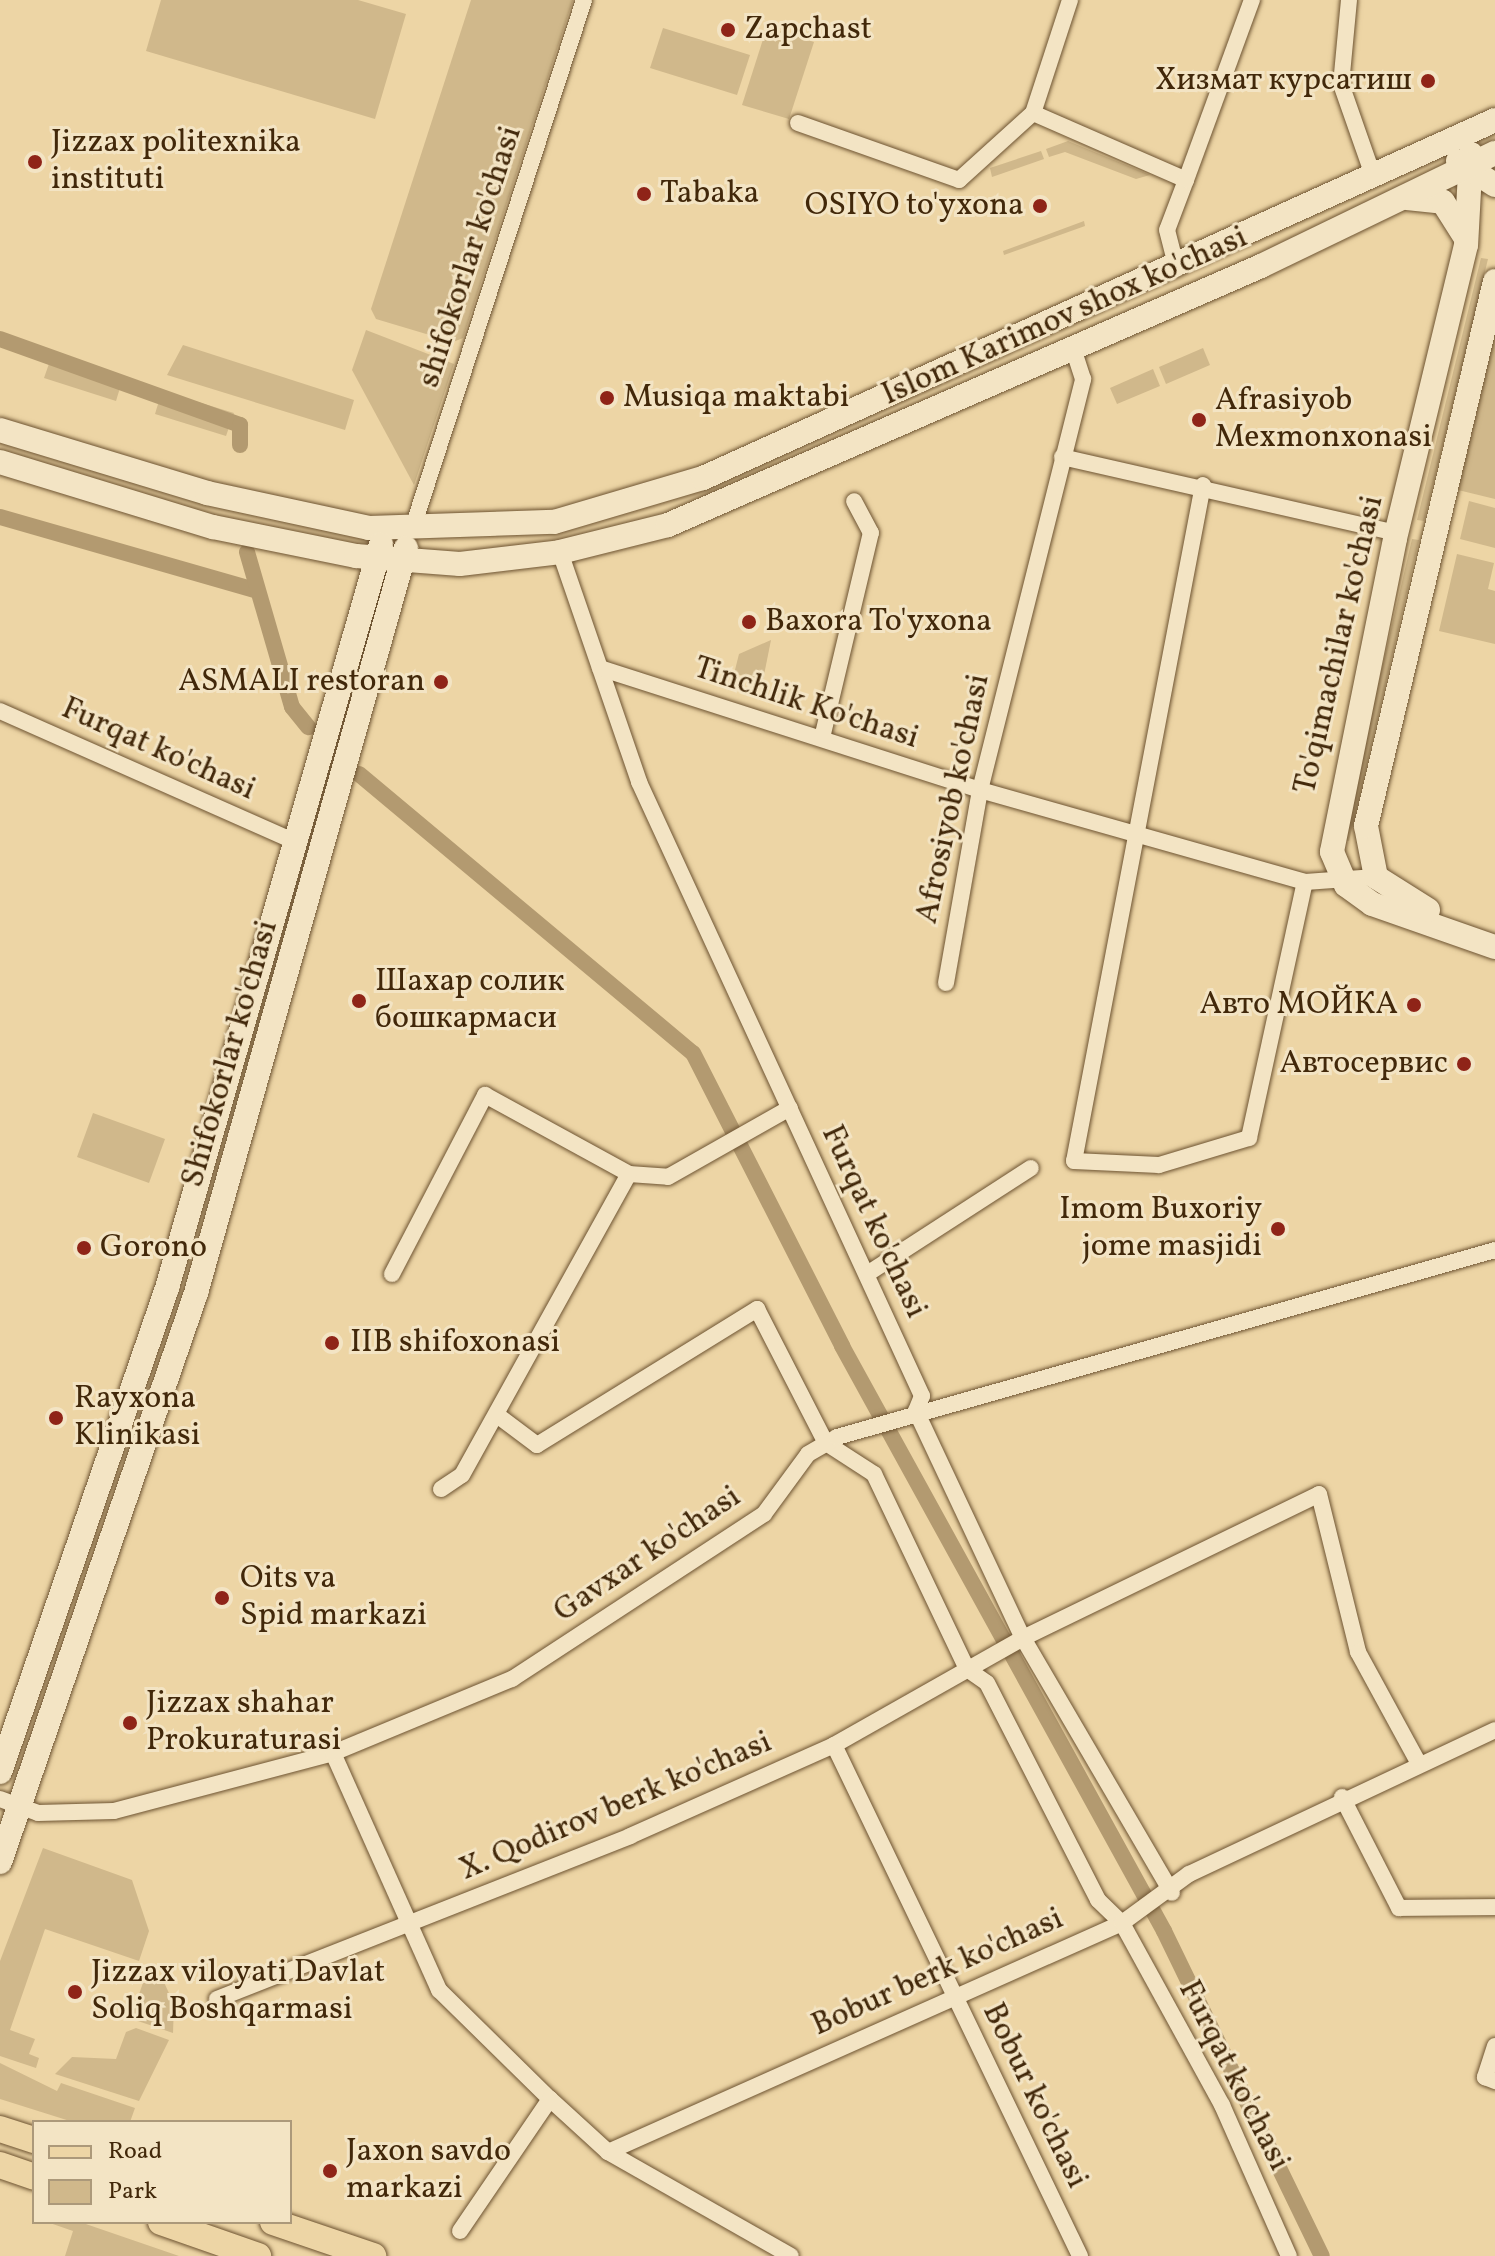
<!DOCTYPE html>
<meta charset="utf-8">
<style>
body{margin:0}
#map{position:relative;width:1495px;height:2256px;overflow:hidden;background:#edd5a5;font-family:Vollkorn,serif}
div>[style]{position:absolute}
.green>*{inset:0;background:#d0b88b}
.canal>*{height:16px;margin:-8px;padding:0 8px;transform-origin:8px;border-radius:8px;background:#b39a70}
.roads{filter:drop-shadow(0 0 2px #6d5331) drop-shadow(0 0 2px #6d5331)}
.street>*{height:16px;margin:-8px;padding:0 8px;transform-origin:8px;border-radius:8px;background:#f3e4c4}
.secondary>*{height:24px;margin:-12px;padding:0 12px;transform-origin:12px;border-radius:12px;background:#f3e4c4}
.primary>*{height:26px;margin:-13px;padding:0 13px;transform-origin:13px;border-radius:13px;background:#edd5a5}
.dots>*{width:22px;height:22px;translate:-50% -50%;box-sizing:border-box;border:4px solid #f3e4c4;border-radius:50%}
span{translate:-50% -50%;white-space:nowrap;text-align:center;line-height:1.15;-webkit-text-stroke:6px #f3e4c4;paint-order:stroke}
.poi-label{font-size:32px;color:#42280a}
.left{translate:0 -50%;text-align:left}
.right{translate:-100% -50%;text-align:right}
.street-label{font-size:32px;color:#42280a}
.legend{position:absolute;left:32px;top:2120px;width:260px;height:104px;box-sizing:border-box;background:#f3e4c4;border:2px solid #ac997a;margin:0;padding:10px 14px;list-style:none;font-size:24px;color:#42280a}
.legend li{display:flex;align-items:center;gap:16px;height:40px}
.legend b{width:40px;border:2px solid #ac997a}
</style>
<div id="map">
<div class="green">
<i style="clip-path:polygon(161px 0,358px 0,406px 14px,375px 119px,146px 51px)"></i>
<i style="clip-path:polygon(471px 0,573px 0,463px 338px,453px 342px,376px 319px,371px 309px)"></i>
<i style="clip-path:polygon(767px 27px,814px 42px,789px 119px,742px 105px)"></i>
<i style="clip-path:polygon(663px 28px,750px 55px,737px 95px,650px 68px)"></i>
<i style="clip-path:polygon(1068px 141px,1150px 175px,1136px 179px,1065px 152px,1049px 157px,1046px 149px)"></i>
<i style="clip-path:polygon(1041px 151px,1044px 159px,992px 177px,990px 168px)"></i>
<i style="clip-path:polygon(1084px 221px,1085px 226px,1004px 255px,1003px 251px)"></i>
<i style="clip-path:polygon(1481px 258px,1488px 259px,1424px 521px,1417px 520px)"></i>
<i style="clip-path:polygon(366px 330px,454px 364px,414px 485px,352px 370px)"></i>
<i style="clip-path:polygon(1495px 334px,1495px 499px,1458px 490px)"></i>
<i style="clip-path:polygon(183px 345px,354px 400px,345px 430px,167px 375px)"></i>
<i style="clip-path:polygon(1203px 348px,1210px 365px,1166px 384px,1159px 367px)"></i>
<i style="clip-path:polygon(52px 355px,123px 378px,116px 401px,44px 378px)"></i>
<i style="clip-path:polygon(1153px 369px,1160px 386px,1117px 404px,1110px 388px)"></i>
<i style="clip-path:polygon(162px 391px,234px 413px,226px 436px,155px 414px)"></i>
<i style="clip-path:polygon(1469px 501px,1495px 508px,1495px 548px,1460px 539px)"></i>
<i style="clip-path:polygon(1412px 539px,1419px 540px,1349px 841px,1342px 840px)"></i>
<i style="clip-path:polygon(1457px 554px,1494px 563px,1488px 589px,1495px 591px,1495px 644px,1439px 631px)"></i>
<i style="clip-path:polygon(771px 640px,763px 680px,734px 674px,739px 654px)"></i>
<i style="clip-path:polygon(93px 1113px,165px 1139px,149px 1183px,77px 1157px)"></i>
<i style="clip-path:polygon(43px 1848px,132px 1880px,149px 1931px,139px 1961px,45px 1929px,10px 2030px,35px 2039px,29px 2054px,39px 2058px,36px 2068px,0 2056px,0 1961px)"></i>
<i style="clip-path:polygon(146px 1974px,162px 1978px,174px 2004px,173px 2033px,138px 2021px,133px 2012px)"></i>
<i style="clip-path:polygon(136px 2028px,169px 2040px,139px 2101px,55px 2074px,72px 2057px,116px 2059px,126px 2032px)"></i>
<i style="clip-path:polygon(0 2063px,57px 2091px,61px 2083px,135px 2108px,130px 2122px,73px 2122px,0 2099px)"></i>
<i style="clip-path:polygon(47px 2222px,80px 2222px,179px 2256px,65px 2256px,73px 2231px)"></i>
</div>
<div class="canal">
<i style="left:0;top:339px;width:255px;rotate:19.7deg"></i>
<i style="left:240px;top:425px;width:20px;rotate:90deg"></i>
<i style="left:0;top:517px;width:264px;rotate:16deg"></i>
<i style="left:247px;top:552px;width:161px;rotate:73.8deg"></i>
<i style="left:292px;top:707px;width:26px;rotate:51deg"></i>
<i style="left:359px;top:774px;width:435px;rotate:39.9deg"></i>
<i style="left:693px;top:1053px;width:329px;rotate:63deg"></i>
<i style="left:842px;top:1346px;width:668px;rotate:61.17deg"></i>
<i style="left:1164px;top:1931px;width:361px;rotate:64.1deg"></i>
</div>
<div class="roads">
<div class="street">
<i style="left:1070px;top:0;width:119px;rotate:108.1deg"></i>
<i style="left:1033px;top:113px;width:167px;rotate:23.6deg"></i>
<i style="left:1186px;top:180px;width:53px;rotate:110.8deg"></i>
<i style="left:1167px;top:230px;width:40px;rotate:75.6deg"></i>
<i style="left:1349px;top:0;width:84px;rotate:95.4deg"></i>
<i style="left:1341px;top:84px;width:100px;rotate:70.7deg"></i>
<i style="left:798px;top:123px;width:171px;rotate:19.5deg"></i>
<i style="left:959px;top:180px;width:100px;rotate:-42.2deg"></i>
<i style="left:1186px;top:180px;width:192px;rotate:-69.9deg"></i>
<i style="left:1062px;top:457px;width:344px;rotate:12.8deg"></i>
<i style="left:1203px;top:485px;width:688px;rotate:100.8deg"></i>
<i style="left:1074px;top:1161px;width:85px;rotate:2.7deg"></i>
<i style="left:1159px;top:1165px;width:94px;rotate:-16.7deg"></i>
<i style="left:1249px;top:1138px;width:262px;rotate:-77.7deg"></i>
<i style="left:412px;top:530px;width:557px;rotate:-72.02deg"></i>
<i style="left:560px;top:552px;width:243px;rotate:71deg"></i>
<i style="left:639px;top:782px;width:676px;rotate:65.25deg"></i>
<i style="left:922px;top:1396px;width:16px;rotate:112deg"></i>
<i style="left:916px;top:1411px;width:251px;rotate:64.8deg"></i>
<i style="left:1023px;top:1638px;width:295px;rotate:59.7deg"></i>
<i style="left:600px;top:668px;width:399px;rotate:17.8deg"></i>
<i style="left:980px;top:790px;width:338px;rotate:15.8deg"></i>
<i style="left:1305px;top:882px;width:71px;rotate:-4deg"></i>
<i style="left:0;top:711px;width:321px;rotate:23.9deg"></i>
<i style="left:822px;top:738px;width:211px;rotate:-76.6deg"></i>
<i style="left:871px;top:533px;width:36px;rotate:-118deg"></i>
<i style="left:946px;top:983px;width:196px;rotate:-80deg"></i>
<i style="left:980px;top:790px;width:424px;rotate:-75.9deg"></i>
<i style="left:1083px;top:379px;width:32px;rotate:-108deg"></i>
<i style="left:392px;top:1274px;width:202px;rotate:-62.5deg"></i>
<i style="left:485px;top:1095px;width:164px;rotate:28.7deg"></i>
<i style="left:629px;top:1174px;width:39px;rotate:4deg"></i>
<i style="left:668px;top:1177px;width:140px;rotate:-29.5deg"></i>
<i style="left:867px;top:1274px;width:195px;rotate:-32.9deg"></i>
<i style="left:497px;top:1415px;width:50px;rotate:36.9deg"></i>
<i style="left:537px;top:1445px;width:259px;rotate:-31.7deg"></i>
<i style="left:757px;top:1309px;width:151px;rotate:62.8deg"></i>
<i style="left:826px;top:1443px;width:57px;rotate:32.9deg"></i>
<i style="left:874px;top:1474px;width:216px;rotate:64.5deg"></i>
<i style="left:967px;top:1669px;width:24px;rotate:35deg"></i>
<i style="left:987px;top:1683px;width:244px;rotate:62.9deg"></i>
<i style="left:1098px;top:1900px;width:33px;rotate:44deg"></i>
<i style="left:1122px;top:1923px;width:208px;rotate:61.2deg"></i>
<i style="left:1222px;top:2105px;width:165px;rotate:66.1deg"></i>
<i style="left:441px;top:1489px;width:25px;rotate:-34deg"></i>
<i style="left:462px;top:1475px;width:344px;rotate:-61deg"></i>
<i style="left:834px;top:1745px;width:567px;rotate:64.29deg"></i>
<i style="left:333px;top:1753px;width:260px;rotate:65.9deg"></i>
<i style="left:439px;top:1990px;width:156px;rotate:44.5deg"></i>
<i style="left:1342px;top:1797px;width:125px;rotate:62.8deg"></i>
<i style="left:1399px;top:1908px;width:96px;rotate:-0.6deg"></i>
<i style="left:0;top:1799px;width:40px;rotate:20.2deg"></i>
<i style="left:38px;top:1813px;width:76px;rotate:-1.5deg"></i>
<i style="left:114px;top:1811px;width:227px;rotate:-14.8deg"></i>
<i style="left:333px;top:1753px;width:194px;rotate:-22.5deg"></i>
<i style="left:512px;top:1679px;width:301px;rotate:-33.2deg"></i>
<i style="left:764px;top:1514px;width:74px;rotate:-53.7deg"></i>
<i style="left:808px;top:1454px;width:34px;rotate:-30deg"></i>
<i style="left:837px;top:1437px;width:684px;rotate:-15.86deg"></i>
<i style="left:217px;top:1999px;width:444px;rotate:-21.5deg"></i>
<i style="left:630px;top:1836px;width:223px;rotate:-24deg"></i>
<i style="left:834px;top:1745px;width:217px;rotate:-29.5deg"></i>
<i style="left:1023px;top:1638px;width:329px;rotate:-25.9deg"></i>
<i style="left:1319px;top:1494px;width:163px;rotate:76.1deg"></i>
<i style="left:1358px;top:1652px;width:125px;rotate:61.4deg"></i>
<i style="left:1495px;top:2046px;width:33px;rotate:108deg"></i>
<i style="left:1485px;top:2077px;width:11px;rotate:22deg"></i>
<i style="left:608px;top:2152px;width:210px;rotate:29.6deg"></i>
<i style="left:460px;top:2231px;width:160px;rotate:-55.7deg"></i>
<i style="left:550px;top:2099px;width:79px;rotate:42.4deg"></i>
<i style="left:608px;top:2152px;width:563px;rotate:-24.01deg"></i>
<i style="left:1122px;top:1923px;width:83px;rotate:-36.2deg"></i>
<i style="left:1189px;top:1874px;width:338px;rotate:-25.2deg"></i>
</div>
<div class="secondary">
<i style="left:1471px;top:154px;width:91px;rotate:93.1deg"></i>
<i style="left:1466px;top:245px;width:302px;rotate:103.6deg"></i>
<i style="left:1395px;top:539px;width:319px;rotate:101.4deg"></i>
<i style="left:1332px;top:852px;width:36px;rotate:67deg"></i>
<i style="left:1346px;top:885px;width:32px;rotate:36deg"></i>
<i style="left:1372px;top:904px;width:130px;rotate:19.3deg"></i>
<i style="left:1458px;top:161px;width:44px;rotate:33deg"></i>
<i style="left:1407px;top:198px;width:36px;rotate:6deg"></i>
<i style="left:1443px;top:202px;width:41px;rotate:57.8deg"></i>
<i style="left:0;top:430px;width:216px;rotate:16.9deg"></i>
<i style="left:207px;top:493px;width:166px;rotate:12.2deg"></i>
<i style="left:369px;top:528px;width:185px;rotate:-1.9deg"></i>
<i style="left:554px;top:522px;width:155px;rotate:-16.5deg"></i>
<i style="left:703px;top:478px;width:869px;rotate:-24.32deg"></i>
<i style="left:0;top:462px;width:223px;rotate:17deg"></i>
<i style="left:213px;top:527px;width:146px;rotate:11.5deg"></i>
<i style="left:356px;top:556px;width:104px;rotate:4.4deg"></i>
<i style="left:460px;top:564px;width:101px;rotate:-6.8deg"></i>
<i style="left:560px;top:552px;width:111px;rotate:-14deg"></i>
<i style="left:668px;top:525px;width:647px;rotate:-23.59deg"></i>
<i style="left:1261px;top:266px;width:260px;rotate:-25.8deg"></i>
<i style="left:1428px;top:910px;width:62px;rotate:-147.6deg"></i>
<i style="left:1376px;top:877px;width:52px;rotate:-101.1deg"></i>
<i style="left:1366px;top:826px;width:560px;rotate:-76.68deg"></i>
<i style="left:0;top:1772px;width:512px;rotate:-70.96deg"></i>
<i style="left:167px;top:1288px;width:774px;rotate:-73.95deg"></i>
<i style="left:0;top:1862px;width:602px;rotate:-70.99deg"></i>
<i style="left:196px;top:1293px;width:774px;rotate:-74.26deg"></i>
</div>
<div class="primary">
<i style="left:0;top:2129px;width:36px;rotate:18deg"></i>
<i style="left:0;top:2165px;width:36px;rotate:19deg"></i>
<i style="left:161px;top:2222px;width:103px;rotate:19.3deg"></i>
<i style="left:273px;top:2222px;width:106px;rotate:18.8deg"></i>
</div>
</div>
<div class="dots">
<i style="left:728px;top:30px;background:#8f2418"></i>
<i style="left:1428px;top:81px;background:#8f2418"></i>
<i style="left:35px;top:162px;background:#8f2418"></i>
<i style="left:644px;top:194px;background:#8f2418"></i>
<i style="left:1040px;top:206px;background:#8f2418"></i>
<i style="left:607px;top:398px;background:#8f2418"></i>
<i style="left:1199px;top:420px;background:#8f2418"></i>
<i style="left:749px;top:622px;background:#8f2418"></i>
<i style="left:441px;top:682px;background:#8f2418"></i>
<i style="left:359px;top:1001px;background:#8f2418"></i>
<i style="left:1414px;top:1005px;background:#8f2418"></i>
<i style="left:1464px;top:1064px;background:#8f2418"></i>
<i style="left:1278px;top:1229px;background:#8f2418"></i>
<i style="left:84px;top:1248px;background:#8f2418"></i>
<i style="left:332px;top:1343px;background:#8f2418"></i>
<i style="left:56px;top:1418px;background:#8f2418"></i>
<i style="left:222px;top:1598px;background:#8f2418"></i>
<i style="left:130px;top:1723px;background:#8f2418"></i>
<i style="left:75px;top:1992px;background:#8f2418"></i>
<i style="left:330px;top:2171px;background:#8f2418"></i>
</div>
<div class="poi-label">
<span class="left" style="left:744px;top:30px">Zapchast</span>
<span class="right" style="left:1412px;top:81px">Хизмат курсатиш</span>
<span class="left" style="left:51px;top:162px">Jizzax politexnika<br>instituti</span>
<span class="left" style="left:660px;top:194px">Tabaka</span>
<span class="right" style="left:1024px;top:206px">OSIYO to'yxona</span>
<span class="left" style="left:623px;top:398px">Musiqa maktabi</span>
<span class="left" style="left:1215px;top:420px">Afrasiyob<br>Mexmonxonasi</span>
<span class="left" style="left:765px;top:622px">Baxora To'yxona</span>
<span class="right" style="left:425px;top:682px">ASMALI restoran</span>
<span class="left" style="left:375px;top:1001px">Шахар солик<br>бошкармаси</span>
<span class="right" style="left:1398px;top:1005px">Авто МОЙКА</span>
<span class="right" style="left:1448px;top:1064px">Автосервис</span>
<span class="right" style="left:1262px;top:1229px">Imom Buxoriy<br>jome masjidi</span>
<span class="left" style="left:100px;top:1248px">Gorono</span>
<span class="left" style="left:350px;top:1343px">IIB shifoxonasi</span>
<span class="left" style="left:74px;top:1418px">Rayxona<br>Klinikasi</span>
<span class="left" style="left:240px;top:1598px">Oits va<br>Spid markazi</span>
<span class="left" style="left:146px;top:1723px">Jizzax shahar<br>Prokuraturasi</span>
<span class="left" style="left:91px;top:1992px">Jizzax viloyati Davlat<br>Soliq Boshqarmasi</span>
<span class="left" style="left:346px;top:2171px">Jaxon savdo<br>markazi</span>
</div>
<div class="street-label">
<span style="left:471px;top:257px;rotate:-72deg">shifokorlar ko'chasi</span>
<span style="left:1065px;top:317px;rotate:-24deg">Islom Karimov shox ko'chasi</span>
<span style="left:1340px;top:645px;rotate:-77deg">To'qimachilar ko'chasi</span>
<span style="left:806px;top:704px;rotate:18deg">Tinchlik Ko'chasi</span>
<span style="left:158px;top:750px;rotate:24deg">Furqat ko'chasi</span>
<span style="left:954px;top:799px;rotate:-78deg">Afrosiyob ko'chasi</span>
<span style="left:231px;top:1054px;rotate:-74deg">Shifokorlar ko'chasi</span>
<span style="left:873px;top:1222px;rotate:65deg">Furqat ko'chasi</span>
<span style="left:648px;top:1555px;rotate:-34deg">Gavxar ko'chasi</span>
<span style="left:616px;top:1807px;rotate:-23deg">X. Qodirov berk ko'chasi</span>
<span style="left:938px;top:1973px;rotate:-24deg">Bobur berk ko'chasi</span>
<span style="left:1233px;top:2076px;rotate:63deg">Furqat ko'chasi</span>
<span style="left:1034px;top:2096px;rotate:64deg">Bobur ko'chasi</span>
</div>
<ul class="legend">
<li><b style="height:10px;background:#edd5a5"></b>Road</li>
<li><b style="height:22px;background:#d0b88b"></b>Park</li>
</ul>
</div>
